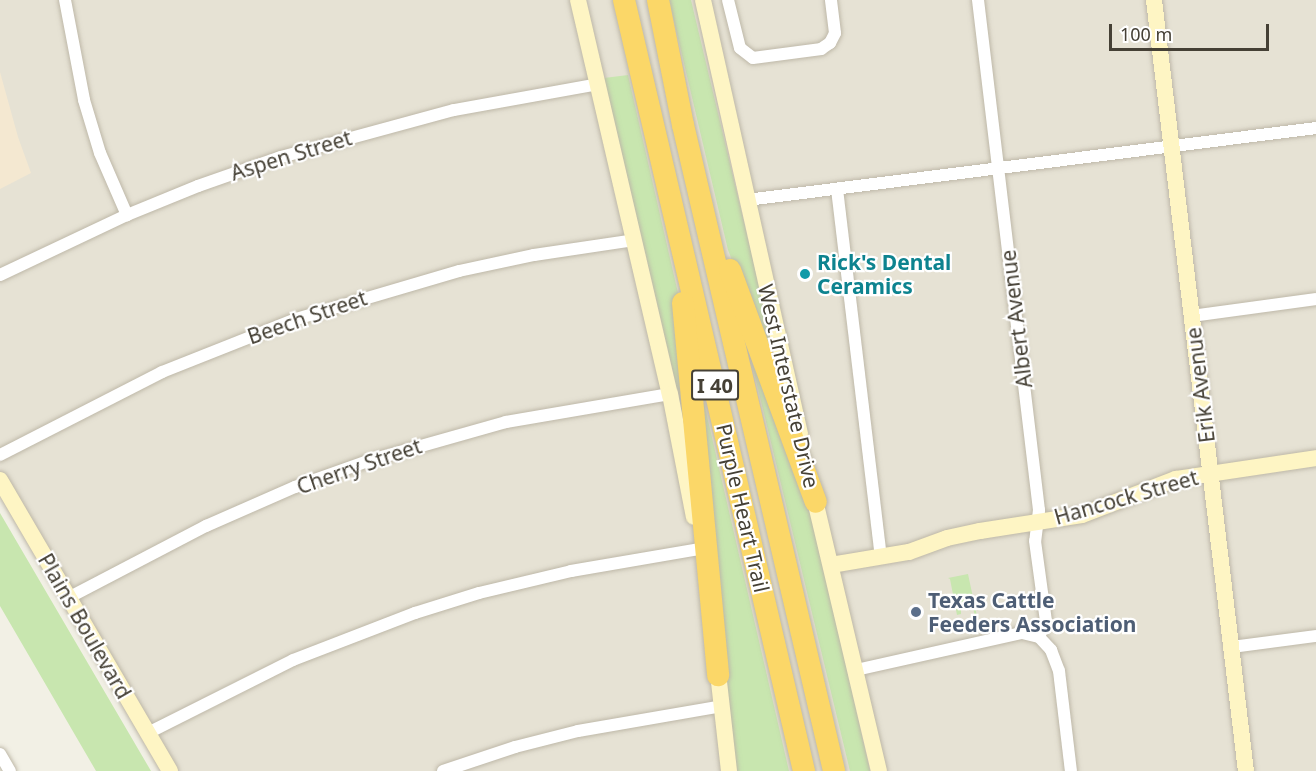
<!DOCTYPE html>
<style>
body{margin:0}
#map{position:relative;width:1316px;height:771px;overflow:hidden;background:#f2f0e5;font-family:"Noto Sans",sans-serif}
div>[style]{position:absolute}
.residential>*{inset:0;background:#e6e2d4}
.commercial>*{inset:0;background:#f4e8d1}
.green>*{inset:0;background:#c8e6af}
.roads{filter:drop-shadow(0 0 2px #beb8a8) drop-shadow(0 0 2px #beb8a8)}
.street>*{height:12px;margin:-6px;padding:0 6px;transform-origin:6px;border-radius:6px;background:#fff}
.secondary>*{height:16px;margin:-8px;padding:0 8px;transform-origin:8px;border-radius:8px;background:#fef5c4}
.highway>*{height:22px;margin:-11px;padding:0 11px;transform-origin:11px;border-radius:11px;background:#fbd768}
.dots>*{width:16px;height:16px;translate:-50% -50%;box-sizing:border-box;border:3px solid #fff;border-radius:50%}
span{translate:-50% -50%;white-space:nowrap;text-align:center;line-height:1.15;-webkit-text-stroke:4.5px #fff;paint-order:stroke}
.shield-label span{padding:2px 4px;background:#fff;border:2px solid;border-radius:4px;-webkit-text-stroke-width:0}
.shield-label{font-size:20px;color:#454035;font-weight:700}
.street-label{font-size:21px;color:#454035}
.culture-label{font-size:21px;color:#0d838f;font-weight:700}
.left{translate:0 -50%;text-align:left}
.service-label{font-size:21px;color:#4e5e75;font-weight:700}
.scale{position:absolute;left:1109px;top:24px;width:160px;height:27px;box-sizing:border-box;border:3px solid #454035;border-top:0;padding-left:8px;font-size:18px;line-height:21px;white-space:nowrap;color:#454035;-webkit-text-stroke:4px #fff;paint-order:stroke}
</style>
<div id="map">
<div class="residential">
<i style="clip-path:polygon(0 0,1316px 0,1316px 771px,167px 771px,0 486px)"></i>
</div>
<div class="commercial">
<i style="clip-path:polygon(0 72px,18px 137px,31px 173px,0 189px)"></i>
</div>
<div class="green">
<i style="clip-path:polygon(669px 0,691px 0,785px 394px,728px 250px)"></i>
<i style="clip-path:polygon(628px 75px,678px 293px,695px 449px,691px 449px,604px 78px)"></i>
<i style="clip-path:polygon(747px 343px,807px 494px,870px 771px,850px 771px)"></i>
<i style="clip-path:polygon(699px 403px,704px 403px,789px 771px,736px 771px)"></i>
<i style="clip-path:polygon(0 513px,55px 607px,151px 771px,96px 771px,0 606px)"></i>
<i style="clip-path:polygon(968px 574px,977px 616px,975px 616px,973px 608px,961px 610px,961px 614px,957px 615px,950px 579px,948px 578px)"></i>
</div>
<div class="roads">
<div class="street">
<i style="left:65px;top:0;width:102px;rotate:79.2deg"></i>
<i style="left:84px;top:100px;width:55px;rotate:73.2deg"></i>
<i style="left:100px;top:153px;width:68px;rotate:66.5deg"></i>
<i style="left:728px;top:0;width:49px;rotate:76deg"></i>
<i style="left:740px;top:48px;width:16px;rotate:38deg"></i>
<i style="left:753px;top:58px;width:69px;rotate:-7.5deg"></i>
<i style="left:821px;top:49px;width:11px;rotate:-34deg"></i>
<i style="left:830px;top:43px;width:11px;rotate:-63deg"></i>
<i style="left:835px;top:33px;width:33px;rotate:-97deg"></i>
<i style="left:978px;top:0;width:514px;rotate:83.18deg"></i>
<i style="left:1039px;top:510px;width:31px;rotate:97deg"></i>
<i style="left:1035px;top:541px;width:81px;rotate:82.2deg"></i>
<i style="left:1046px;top:621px;width:17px;rotate:114deg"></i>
<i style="left:837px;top:189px;width:371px;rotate:83.2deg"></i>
<i style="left:747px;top:200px;width:574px;rotate:-7.21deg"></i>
<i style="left:0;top:275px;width:140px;rotate:-25.3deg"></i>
<i style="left:127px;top:215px;width:77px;rotate:-22.2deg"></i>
<i style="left:198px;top:186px;width:88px;rotate:-19.3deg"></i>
<i style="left:281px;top:157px;width:179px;rotate:-15.2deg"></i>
<i style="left:454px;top:110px;width:146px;rotate:-10.2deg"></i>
<i style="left:1192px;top:316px;width:125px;rotate:-7.8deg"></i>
<i style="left:0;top:455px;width:182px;rotate:-27.1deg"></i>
<i style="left:162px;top:372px;width:144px;rotate:-21.6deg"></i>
<i style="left:296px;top:319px;width:170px;rotate:-16.4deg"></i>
<i style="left:459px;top:271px;width:77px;rotate:-12deg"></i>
<i style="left:534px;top:255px;width:101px;rotate:-8.5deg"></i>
<i style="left:68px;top:598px;width:156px;rotate:-27.6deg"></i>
<i style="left:206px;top:526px;width:97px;rotate:-23.7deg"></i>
<i style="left:295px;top:487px;width:77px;rotate:-19.6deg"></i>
<i style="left:368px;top:461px;width:143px;rotate:-15.8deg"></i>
<i style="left:506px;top:422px;width:166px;rotate:-9.7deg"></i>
<i style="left:1232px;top:647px;width:85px;rotate:-7.5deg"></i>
<i style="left:856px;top:670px;width:170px;rotate:-12.6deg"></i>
<i style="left:1022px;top:633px;width:17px;rotate:13deg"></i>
<i style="left:1039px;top:637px;width:18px;rotate:47deg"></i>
<i style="left:1051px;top:650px;width:22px;rotate:69deg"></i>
<i style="left:1059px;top:671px;width:101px;rotate:83.2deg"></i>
<i style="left:148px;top:733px;width:162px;rotate:-26.7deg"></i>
<i style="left:293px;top:660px;width:131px;rotate:-21.1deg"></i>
<i style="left:415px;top:613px;width:67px;rotate:-17.4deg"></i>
<i style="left:479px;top:593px;width:95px;rotate:-13.4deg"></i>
<i style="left:571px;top:571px;width:131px;rotate:-9.7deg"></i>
<i style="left:0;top:754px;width:20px;rotate:60deg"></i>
<i style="left:443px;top:771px;width:76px;rotate:-18.4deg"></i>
<i style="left:515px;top:747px;width:65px;rotate:-14.3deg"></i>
<i style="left:578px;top:731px;width:146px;rotate:-9.8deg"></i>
</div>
<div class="secondary">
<i style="left:578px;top:0;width:405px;rotate:76.9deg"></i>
<i style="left:670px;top:394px;width:125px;rotate:79deg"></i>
<i style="left:703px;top:0;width:445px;rotate:77.4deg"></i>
<i style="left:1154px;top:0;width:776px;rotate:83.2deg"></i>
<i style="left:0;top:480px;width:337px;rotate:59.7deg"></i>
<i style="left:813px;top:492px;width:287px;rotate:76.7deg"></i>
<i style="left:831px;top:565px;width:79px;rotate:-9.5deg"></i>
<i style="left:909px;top:552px;width:40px;rotate:-20.2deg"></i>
<i style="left:947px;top:538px;width:34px;rotate:-12deg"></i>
<i style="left:980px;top:531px;width:103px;rotate:-8.9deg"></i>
<i style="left:1082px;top:515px;width:101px;rotate:-21deg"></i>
<i style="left:1176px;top:479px;width:142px;rotate:-8.5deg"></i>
<i style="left:717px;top:664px;width:108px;rotate:83.6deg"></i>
</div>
<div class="highway">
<i style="left:624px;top:0;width:792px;rotate:76.86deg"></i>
<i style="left:658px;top:0;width:127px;rotate:78.7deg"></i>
<i style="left:683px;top:125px;width:663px;rotate:76.84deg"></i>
<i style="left:730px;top:270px;width:247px;rotate:69.7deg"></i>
<i style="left:683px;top:303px;width:374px;rotate:84.6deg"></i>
</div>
</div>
<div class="dots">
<i style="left:805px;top:274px;background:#0f9aa8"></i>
<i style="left:916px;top:612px;background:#5c6f8a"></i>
</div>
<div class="shield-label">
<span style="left:715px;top:385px">I 40</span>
</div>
<div class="street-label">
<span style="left:291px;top:155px;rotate:-17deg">Aspen Street</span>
<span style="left:307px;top:317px;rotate:-19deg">Beech Street</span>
<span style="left:1016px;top:319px;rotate:-97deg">Albert Avenue</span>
<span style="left:1200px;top:385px;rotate:-97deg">Erik Avenue</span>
<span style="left:789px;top:386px;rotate:77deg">West Interstate Drive</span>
<span style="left:359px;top:466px;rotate:-19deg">Cherry Street</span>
<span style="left:1126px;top:497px;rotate:-16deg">Hancock Street</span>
<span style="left:743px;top:508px;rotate:77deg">Purple Heart Trail</span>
<span style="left:85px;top:626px;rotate:60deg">Plains Boulevard</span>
</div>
<div class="culture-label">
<span class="left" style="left:817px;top:274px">Rick's Dental<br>Ceramics</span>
</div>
<div class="service-label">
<span class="left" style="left:928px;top:612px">Texas Cattle<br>Feeders Association</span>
</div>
<div class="scale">100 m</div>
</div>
